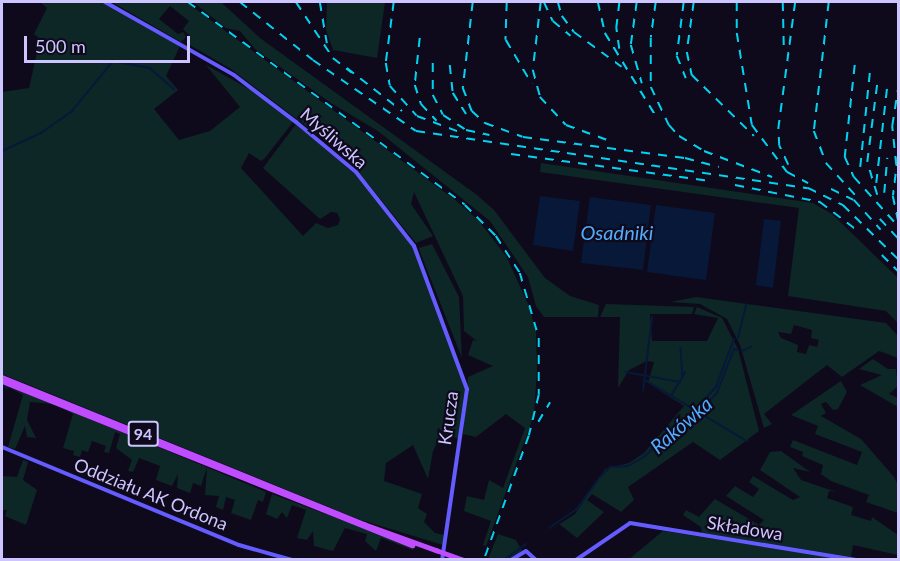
<!DOCTYPE html>
<meta charset="utf-8">
<style>
body{margin:0}
#map{position:relative;width:900px;height:561px;overflow:hidden;background:#0e0a1c;font-family:Lato,sans-serif}
div>[style]{position:absolute}
.green>*{inset:0;background:#0d2626}
.water>*{inset:0;background:#071839}
.stream>*{height:1.5px;margin:-0.75px;padding:0 0.75px;transform-origin:0.75px;border-radius:0.75px;background:#071839}
.secondary>*{height:4px;margin:-2px;padding:0 2px;transform-origin:2px;border-radius:2px;background:#645cff}
.primary>*{height:4.5px;margin:-2.25px;padding:0 2.25px;transform-origin:2.25px;border-radius:2.25px;background:#c04cff}
.rail>*{height:1.5px;margin-top:-0.75px;transform-origin:0;background:repeating-linear-gradient(90deg,#00d4f0 0 9px,transparent 0 17px)}
.primary-bridge>*{height:4.5px;margin:-2.25px;padding:0 2.25px;transform-origin:2.25px;border-radius:2.25px;background:#c04cff}
span{translate:-50% -50%;white-space:nowrap;text-align:center;line-height:1.15;-webkit-text-stroke:4.5px #0e0a1c;paint-order:stroke}
.shield-label span{padding:2px 4px;background:#0e0a1c;border:2px solid;border-radius:4px;-webkit-text-stroke-width:0}
.shield-label{font-size:16px;color:#cdc5ff;font-weight:700}
.street-label{font-size:18px;color:#cdc5ff}
.water-label{font-size:20px;color:#53acff;font-style:italic}
.frame{position:absolute;inset:0;border:3px solid #cdc5ff;pointer-events:none}
.scale{position:absolute;left:24px;top:36px;width:166px;height:27px;box-sizing:border-box;border:3px solid #cdc5ff;border-top:0;padding-left:8px;font-size:18px;line-height:21px;white-space:nowrap;color:#cdc5ff;-webkit-text-stroke:4px #0e0a1c;paint-order:stroke}
</style>
<div id="map">
<div class="green">
<i style="clip-path:polygon(40px 2px,104px 2px,180px 46px,166px 76px,178px 90px,154px 109px,179px 140px,210px 131px,240px 107px,206px 65px,251px 90px,293px 122px,265px 158px,261px 161px,249px 153px,241px 168px,303px 236px,316px 223px,328px 228px,338px 225px,340px 219px,337px 213px,331px 212px,320px 219px,263px 168px,296px 124px,358px 177px,403px 233px,413px 247px,466px 387px,459px 439px,442px 433px,433px 451px,428px 479px,413px 445px,386px 463px,384px 481px,422px 494px,418px 508px,427px 514px,424px 522px,435px 533px,444px 535px,443px 545px,361px 520px,2px 374px,2px 92px,29px 88px,40px 39px,34px 34px,47px 8px)"></i>
<i style="clip-path:polygon(112px 2px,186px 2px,454px 199px,478px 220px,506px 256px,529px 306px,536px 332px,537px 371px,534px 415px,486px 546px,483px 545px,491px 521px,464px 511px,467px 496px,484px 500px,489px 480px,503px 488px,525px 428px,506px 414px,476px 437px,463px 434px,468px 377px,493px 366px,468px 355px,473px 340px,477px 341px,464px 331px,463px 296px,414px 192px,411px 204px,433px 236px,416px 243px,352px 164px,331px 145px,231px 69px,188px 44px,190px 36px,183px 29px,189px 21px,170px 6px,159px 19px,178px 34px,183px 32px,186px 37px,181px 42px)"></i>
<i style="clip-path:polygon(193px 2px,221px 2px,260px 38px,477px 195px,494px 210px,545px 278px,570px 296px,599px 305px,598px 317px,544px 317px,536px 306px,528px 277px,490px 221px,378px 131px,331px 103px,255px 49px,240px 31px,226px 28px)"></i>
<i style="clip-path:polygon(327px 2px,385px 2px,377px 58px,333px 50px,326px 30px)"></i>
<i style="clip-path:polygon(541px 163px,813px 203px,832px 214px,898px 278px,898px 323px,886px 311px,788px 296px,799px 208px,540px 172px)"></i>
<i style="clip-path:polygon(432px 244px,459px 297px,462px 358px,420px 252px,419px 248px)"></i>
<i style="clip-path:polygon(evenodd,696px 297px,886px 323px,898px 336px,898px 358px,879px 351px,842px 377px,827px 365px,764px 414px,772px 424px,764px 428px,740px 345px,727px 319px,700px 304px,671px 302px,696px 297px,794px 325px,812px 330px,811px 338px,819px 340px,817px 347px,809px 345px,806px 354px,797px 352px,798px 345px,781px 338px,778px 332px,791px 334px,794px 325px)"></i>
<i style="clip-path:polygon(606px 304px,694px 307px,692px 314px,650px 314px,652px 341px,707px 341px,718px 318px,694px 314px,697px 307px,722px 318px,738px 349px,759px 431px,720px 460px,693px 442px,628px 487px,634px 500px,621px 512px,592px 494px,587px 500px,604px 512px,577px 538px,559px 524px,526px 546px,575px 514px,605px 469px,629px 463px,644px 453px,684px 406px,648px 383px,654px 362px,647px 361px,629px 370px,618px 388px,620px 317px,600px 317px)"></i>
<i style="clip-path:polygon(873px 359px,888px 369px,896px 369px,898px 386px,889px 394px,898px 398px,898px 407px,860px 385px,882px 375px,859px 369px)"></i>
<i style="clip-path:polygon(841px 381px,847px 392px,838px 409px,833px 410px,826px 402px,821px 404px,826px 413px,821px 416px,861px 439px,894px 477px,898px 485px,898px 513px,866px 502px,869px 495px,831px 481px,821px 474px,823px 465px,802px 456px,803px 452px,790px 447px,793px 440px,857px 465px,862px 452px,815px 434px,818px 426px,791px 415px)"></i>
<i style="clip-path:polygon(2px 383px,53px 404px,30px 402px,27px 420px,36px 438px,27px 437px,25px 426px,15px 449px,8px 447px,23px 395px)"></i>
<i style="clip-path:polygon(57px 405px,266px 492px,263px 502px,258px 500px,251px 520px,231px 513px,235px 500px,226px 497px,223px 510px,216px 507px,219px 496px,205px 495px,207px 467px,201px 486px,193px 483px,190px 493px,177px 488px,178px 474px,172px 486px,156px 480px,160px 466px,139px 458px,133px 472px,128px 471px,132px 460px,116px 448px,120px 434px,115px 432px,109px 453px,104px 452px,106px 446px,92px 441px,88px 452px,82px 450px,80px 457px,73px 455px,74px 451px,63px 448px,73px 414px)"></i>
<i style="clip-path:polygon(781px 451px,810px 472px,793px 468px,801px 480px,836px 492px,829px 491px,827px 498px,853px 507px,851px 515px,871px 521px,872px 517px,898px 535px,898px 555px,853px 545px,851px 557px,702px 533px,701px 527px,683px 515px,686px 510px,699px 517px,715px 499px,759px 525px,764px 520px,726px 496px,735px 486px,753px 497px,759px 489px,749px 482px,753px 476px,793px 500px,800px 497px,760px 470px,770px 452px)"></i>
<i style="clip-path:polygon(23px 460px,28px 462px,23px 480px,37px 490px,26px 525px,5px 516px,7px 510px,2px 510px,2px 476px,17px 477px)"></i>
<i style="clip-path:polygon(272px 494px,414px 547px,413px 550px,381px 538px,376px 551px,365px 541px,367px 534px,345px 528px,333px 551px,314px 546px,313px 531px,307px 540px,297px 538px,306px 510px,292px 505px,287px 518px,282px 512px,277px 519px,266px 514px)"></i>
<i style="clip-path:polygon(663px 531px,689px 535px,843px 559px,628px 560px)"></i>
<i style="clip-path:polygon(498px 534px,516px 540px,522px 551px,507px 559px,488px 559px)"></i>
</div>
<div class="water">
<i style="clip-path:polygon(540px 196px,580px 201px,573px 251px,533px 245px)"></i>
<i style="clip-path:polygon(590px 197px,651px 205px,643px 270px,581px 263px)"></i>
<i style="clip-path:polygon(656px 205px,715px 213px,706px 280px,647px 272px)"></i>
<i style="clip-path:polygon(764px 219px,781px 221px,773px 288px,756px 285px)"></i>
</div>
<div class="stream">
<i style="left:2px;top:151px;width:43px;rotate:-24.8deg"></i>
<i style="left:41px;top:133px;width:38px;rotate:-35deg"></i>
<i style="left:72px;top:111px;width:65px;rotate:-50.6deg"></i>
<i style="left:113px;top:61px;width:38px;rotate:11deg"></i>
<i style="left:150px;top:68px;width:32px;rotate:41deg"></i>
<i style="left:738px;top:338px;width:34px;rotate:-76deg"></i>
<i style="left:681px;top:348px;width:29px;rotate:86deg"></i>
<i style="left:742px;top:351px;width:10px;rotate:-24deg"></i>
<i style="left:626px;top:372px;width:55px;rotate:10.5deg"></i>
<i style="left:645px;top:380px;width:119px;rotate:30.9deg"></i>
<i style="left:2px;top:386px;width:6px;rotate:18deg"></i>
<i style="left:643px;top:391px;width:74px;rotate:-83deg"></i>
<i style="left:671px;top:396px;width:27px;rotate:-59deg"></i>
<i style="left:694px;top:410px;width:32px;rotate:-46deg"></i>
<i style="left:716px;top:387px;width:51px;rotate:-69.4deg"></i>
<i style="left:599px;top:478px;width:16px;rotate:-45deg"></i>
<i style="left:610px;top:467px;width:18px;rotate:-3deg"></i>
<i style="left:628px;top:466px;width:18px;rotate:-29deg"></i>
<i style="left:644px;top:457px;width:43px;rotate:-44.1deg"></i>
<i style="left:675px;top:427px;width:12px;rotate:-20deg"></i>
<i style="left:686px;top:423px;width:28px;rotate:-42deg"></i>
<i style="left:707px;top:404px;width:15px;rotate:-48deg"></i>
<i style="left:717px;top:393px;width:47px;rotate:-68.9deg"></i>
<i style="left:734px;top:349px;width:4px;rotate:14deg"></i>
<i style="left:549px;top:528px;width:32px;rotate:-34deg"></i>
<i style="left:576px;top:510px;width:36px;rotate:-54deg"></i>
<i style="left:504px;top:560px;width:27px;rotate:-36deg"></i>
</div>
<div class="secondary">
<i style="left:105px;top:2px;width:148px;rotate:29.5deg"></i>
<i style="left:234px;top:75px;width:78px;rotate:37.2deg"></i>
<i style="left:296px;top:122px;width:78px;rotate:39.8deg"></i>
<i style="left:356px;top:172px;width:94px;rotate:51.9deg"></i>
<i style="left:414px;top:246px;width:153px;rotate:69.7deg"></i>
<i style="left:467px;top:389px;width:173px;rotate:98.3deg"></i>
<i style="left:2px;top:447px;width:256px;rotate:22.5deg"></i>
<i style="left:239px;top:545px;width:55px;rotate:15.8deg"></i>
<i style="left:511px;top:560px;width:17px;rotate:-31deg"></i>
<i style="left:526px;top:551px;width:13px;rotate:42deg"></i>
<i style="left:576px;top:560px;width:65px;rotate:-34.4deg"></i>
<i style="left:630px;top:523px;width:229px;rotate:9.3deg"></i>
</div>
<div class="primary">
<i style="left:2px;top:377px;width:391px;rotate:22.1deg"></i>
<i style="left:364px;top:524px;width:77px;rotate:19.9deg"></i>
<i style="left:2px;top:381px;width:442px;rotate:21.8deg"></i>
</div>
<div class="rail">
<i style="left:188px;top:2px;width:343px;rotate:36.2deg"></i>
<i style="left:465px;top:205px;width:44px;rotate:45deg"></i>
<i style="left:496px;top:236px;width:44px;rotate:57deg"></i>
<i style="left:520px;top:273px;width:68px;rotate:73.7deg"></i>
<i style="left:539px;top:338px;width:57px;rotate:90deg"></i>
<i style="left:539px;top:395px;width:42px;rotate:103.7deg"></i>
<i style="left:529px;top:436px;width:132px;rotate:109.9deg"></i>
<i style="left:240px;top:2px;width:93px;rotate:38.5deg"></i>
<i style="left:313px;top:60px;width:125px;rotate:34.6deg"></i>
<i style="left:416px;top:131px;width:396px;rotate:8.3deg"></i>
<i style="left:808px;top:188px;width:39px;rotate:26deg"></i>
<i style="left:843px;top:205px;width:77px;rotate:44.5deg"></i>
<i style="left:296px;top:2px;width:67px;rotate:56.5deg"></i>
<i style="left:333px;top:58px;width:24px;rotate:38deg"></i>
<i style="left:320px;top:2px;width:42px;rotate:80.3deg"></i>
<i style="left:394px;top:2px;width:62px;rotate:97.5deg"></i>
<i style="left:386px;top:63px;width:23px;rotate:80deg"></i>
<i style="left:390px;top:86px;width:40px;rotate:48deg"></i>
<i style="left:417px;top:116px;width:43px;rotate:20.6deg"></i>
<i style="left:473px;top:2px;width:87px;rotate:96.6deg"></i>
<i style="left:463px;top:88px;width:25px;rotate:69deg"></i>
<i style="left:472px;top:111px;width:18px;rotate:43deg"></i>
<i style="left:485px;top:123px;width:40px;rotate:20.2deg"></i>
<i style="left:523px;top:137px;width:163px;rotate:7.4deg"></i>
<i style="left:685px;top:158px;width:35px;rotate:15deg"></i>
<i style="left:507px;top:2px;width:38px;rotate:92deg"></i>
<i style="left:506px;top:40px;width:51px;rotate:59.4deg"></i>
<i style="left:541px;top:2px;width:68px;rotate:96.7deg"></i>
<i style="left:533px;top:70px;width:28px;rotate:75deg"></i>
<i style="left:540px;top:97px;width:38px;rotate:47deg"></i>
<i style="left:566px;top:125px;width:47px;rotate:20deg"></i>
<i style="left:544px;top:2px;width:21px;rotate:65deg"></i>
<i style="left:553px;top:21px;width:23px;rotate:40deg"></i>
<i style="left:558px;top:2px;width:15px;rotate:74deg"></i>
<i style="left:562px;top:16px;width:20px;rotate:53deg"></i>
<i style="left:574px;top:32px;width:59px;rotate:36.1deg"></i>
<i style="left:598px;top:2px;width:32px;rotate:77deg"></i>
<i style="left:605px;top:33px;width:100px;rotate:58.5deg"></i>
<i style="left:637px;top:2px;width:43px;rotate:97.9deg"></i>
<i style="left:631px;top:45px;width:40px;rotate:74deg"></i>
<i style="left:656px;top:2px;width:36px;rotate:98deg"></i>
<i style="left:651px;top:38px;width:49px;rotate:90deg"></i>
<i style="left:651px;top:87px;width:42px;rotate:64.7deg"></i>
<i style="left:669px;top:125px;width:15px;rotate:48deg"></i>
<i style="left:679px;top:136px;width:29px;rotate:31deg"></i>
<i style="left:704px;top:151px;width:73px;rotate:20.9deg"></i>
<i style="left:684px;top:2px;width:54px;rotate:97.4deg"></i>
<i style="left:677px;top:56px;width:24px;rotate:68deg"></i>
<i style="left:694px;top:2px;width:50px;rotate:98deg"></i>
<i style="left:687px;top:52px;width:24px;rotate:78deg"></i>
<i style="left:692px;top:75px;width:87px;rotate:44.5deg"></i>
<i style="left:737px;top:2px;width:31px;rotate:90deg"></i>
<i style="left:737px;top:33px;width:93px;rotate:80.7deg"></i>
<i style="left:752px;top:125px;width:59px;rotate:53.3deg"></i>
<i style="left:787px;top:172px;width:24px;rotate:28deg"></i>
<i style="left:783px;top:2px;width:44px;rotate:88.7deg"></i>
<i style="left:829px;top:2px;width:130px;rotate:96.6deg"></i>
<i style="left:814px;top:131px;width:34px;rotate:69deg"></i>
<i style="left:826px;top:163px;width:45px;rotate:47.7deg"></i>
<i style="left:420px;top:38px;width:47px;rotate:96.1deg"></i>
<i style="left:415px;top:85px;width:20px;rotate:72deg"></i>
<i style="left:421px;top:104px;width:23px;rotate:47deg"></i>
<i style="left:619px;top:49px;width:21px;rotate:-98deg"></i>
<i style="left:616px;top:28px;width:26px;rotate:-83deg"></i>
<i style="left:433px;top:63px;width:32px;rotate:90deg"></i>
<i style="left:433px;top:95px;width:22px;rotate:63deg"></i>
<i style="left:443px;top:115px;width:27px;rotate:33deg"></i>
<i style="left:466px;top:130px;width:24px;rotate:12deg"></i>
<i style="left:450px;top:65px;width:28px;rotate:84deg"></i>
<i style="left:453px;top:93px;width:25px;rotate:58deg"></i>
<i style="left:855px;top:65px;width:93px;rotate:96.2deg"></i>
<i style="left:845px;top:157px;width:22px;rotate:66deg"></i>
<i style="left:854px;top:177px;width:66px;rotate:48.1deg"></i>
<i style="left:347px;top:68px;width:70px;rotate:38deg"></i>
<i style="left:511px;top:154px;width:201px;rotate:7.7deg"></i>
<i style="left:898px;top:157px;width:39px;rotate:97deg"></i>
<i style="left:893px;top:196px;width:24px;rotate:78deg"></i>
<i style="left:788px;top:165px;width:21px;rotate:-115deg"></i>
<i style="left:779px;top:146px;width:17px;rotate:-93deg"></i>
<i style="left:778px;top:129px;width:128px;rotate:-82.4deg"></i>
<i style="left:896px;top:165px;width:39px;rotate:-96deg"></i>
<i style="left:892px;top:126px;width:39px;rotate:-81deg"></i>
<i style="left:860px;top:167px;width:99px;rotate:-84.2deg"></i>
<i style="left:876px;top:183px;width:98px;rotate:-83.5deg"></i>
<i style="left:735px;top:185px;width:87px;rotate:11.3deg"></i>
<i style="left:820px;top:202px;width:48px;rotate:37.3deg"></i>
<i style="left:831px;top:189px;width:25px;rotate:26deg"></i>
<i style="left:854px;top:200px;width:40px;rotate:48deg"></i>
<i style="left:884px;top:193px;width:35px;rotate:-85deg"></i>
<i style="left:877px;top:195px;width:34px;rotate:-107deg"></i>
<i style="left:867px;top:162px;width:79px;rotate:-82.7deg"></i>
<i style="left:880px;top:219px;width:26px;rotate:47deg"></i>
<i style="left:882px;top:255px;width:23px;rotate:45deg"></i>
<i style="left:538px;top:422px;width:23px;rotate:-59deg"></i>
</div>
<div class="primary-bridge">
<i style="left:436px;top:550px;width:30px;rotate:20deg"></i>
</div>
<div class="shield-label">
<span style="left:143px;top:434px">94</span>
</div>
<div class="street-label">
<span style="left:334px;top:138px;rotate:41deg">Myśliwska</span>
<span style="left:448px;top:418px;rotate:-82deg">Krucza</span>
<span style="left:151px;top:494px;rotate:22deg">Oddziału AK Ordona</span>
<span style="left:745px;top:528px;rotate:9deg">Składowa</span>
</div>
<div class="water-label">
<span style="left:617px;top:232px">Osadniki</span>
<span style="left:681px;top:425px;rotate:-41deg">Rakówka</span>
</div>
<div class="frame"></div>
<div class="scale">500 m</div>
</div>
